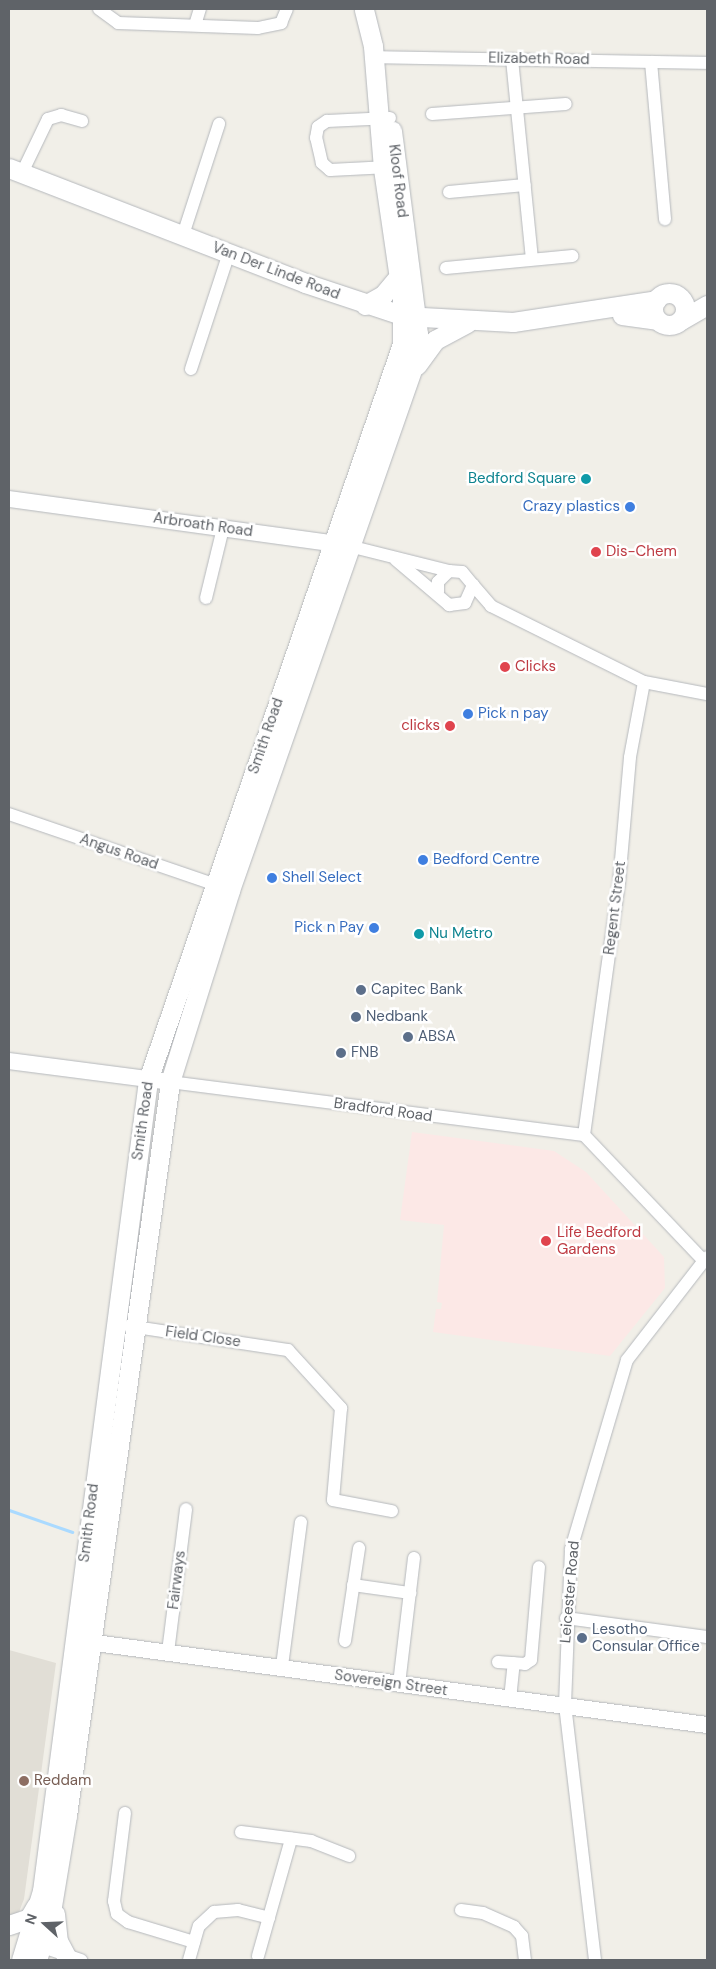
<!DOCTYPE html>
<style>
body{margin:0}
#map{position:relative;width:716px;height:1969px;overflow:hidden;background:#f1efe8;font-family:"DM Sans",sans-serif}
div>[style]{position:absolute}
.education>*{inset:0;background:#e1ded6}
.medical>*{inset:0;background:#fce8e6}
.stream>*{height:3px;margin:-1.5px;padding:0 1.5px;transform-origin:1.5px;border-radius:1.5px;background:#aadaff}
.roads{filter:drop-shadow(0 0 1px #b5b8bc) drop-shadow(0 0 1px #b5b8bc)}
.minor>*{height:12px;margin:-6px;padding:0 6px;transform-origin:6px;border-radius:6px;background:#fff}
.tertiary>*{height:16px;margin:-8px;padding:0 8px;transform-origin:8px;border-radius:8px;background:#fff}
.secondary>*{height:19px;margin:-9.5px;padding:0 9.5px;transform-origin:9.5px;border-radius:9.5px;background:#fff}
.secondary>.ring{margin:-9.5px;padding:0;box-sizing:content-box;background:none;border:19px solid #fff;border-radius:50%}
.dots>*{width:14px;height:14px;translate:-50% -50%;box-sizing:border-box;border:2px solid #fff;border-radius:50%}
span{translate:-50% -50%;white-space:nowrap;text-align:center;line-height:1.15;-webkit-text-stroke:5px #fff;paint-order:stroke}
.street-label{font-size:15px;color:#5f6368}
.culture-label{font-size:15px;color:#0d838f}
.right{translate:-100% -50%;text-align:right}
.left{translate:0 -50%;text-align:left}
.shop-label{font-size:15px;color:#366cbe}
.health-label{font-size:15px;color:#be3a42}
.service-label{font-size:15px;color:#4e5e75}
.education-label{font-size:15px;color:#785e54}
.frame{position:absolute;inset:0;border:10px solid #5f6368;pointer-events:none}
.north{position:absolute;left:20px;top:1899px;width:50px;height:50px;-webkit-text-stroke:4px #fff;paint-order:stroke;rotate:290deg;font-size:14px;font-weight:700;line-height:20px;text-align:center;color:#5f6368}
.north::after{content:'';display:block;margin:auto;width:18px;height:22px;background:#5f6368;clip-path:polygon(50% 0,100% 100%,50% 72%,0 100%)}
</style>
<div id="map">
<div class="education">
<i style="clip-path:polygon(9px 1650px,56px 1663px,24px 1899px,9px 1938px)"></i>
</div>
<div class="medical">
<i style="clip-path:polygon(412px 1132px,554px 1151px,586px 1172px,664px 1257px,665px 1288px,610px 1356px,433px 1332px,436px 1309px,441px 1309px,442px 1303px,437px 1302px,444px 1225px,400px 1220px)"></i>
</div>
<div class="stream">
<i style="left:9px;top:1510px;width:67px;rotate:19.2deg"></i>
</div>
<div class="roads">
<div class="minor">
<i style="left:99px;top:9px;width:24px;rotate:36deg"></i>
<i style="left:118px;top:23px;width:140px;rotate:2deg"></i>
<i style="left:258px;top:28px;width:24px;rotate:-12deg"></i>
<i style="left:281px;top:23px;width:15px;rotate:-67deg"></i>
<i style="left:195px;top:25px;width:17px;rotate:-73deg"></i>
<i style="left:371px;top:57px;width:336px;rotate:1deg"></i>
<i style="left:512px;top:59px;width:201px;rotate:84.3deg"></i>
<i style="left:651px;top:62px;width:158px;rotate:84.9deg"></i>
<i style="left:432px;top:114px;width:134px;rotate:-4.3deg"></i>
<i style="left:389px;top:167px;width:59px;rotate:177.1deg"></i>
<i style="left:330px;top:170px;width:11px;rotate:-139deg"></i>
<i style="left:322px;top:163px;width:26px;rotate:-103deg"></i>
<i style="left:316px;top:138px;width:11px;rotate:-80deg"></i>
<i style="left:318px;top:127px;width:11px;rotate:-34deg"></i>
<i style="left:327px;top:121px;width:63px;rotate:-2.7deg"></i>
<i style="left:22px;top:173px;width:60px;rotate:-64.3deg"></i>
<i style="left:48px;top:119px;width:14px;rotate:-17deg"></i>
<i style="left:61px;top:115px;width:22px;rotate:16deg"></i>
<i style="left:449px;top:192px;width:76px;rotate:-5.3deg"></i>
<i style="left:183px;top:235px;width:117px;rotate:-72deg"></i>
<i style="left:446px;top:268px;width:127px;rotate:-5.4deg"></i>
<i style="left:191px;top:369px;width:122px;rotate:-71.9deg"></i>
<i style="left:353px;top:547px;width:99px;rotate:14deg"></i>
<i style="left:396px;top:560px;width:70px;rotate:40.3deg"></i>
<i style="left:449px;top:605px;width:16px;rotate:-7deg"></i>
<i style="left:465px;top:603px;width:20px;rotate:-66deg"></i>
<i style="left:473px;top:585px;width:17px;rotate:-130deg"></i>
<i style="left:462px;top:572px;width:13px;rotate:-176deg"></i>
<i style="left:449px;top:571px;width:16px;rotate:135deg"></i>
<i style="left:438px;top:582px;width:10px;rotate:90deg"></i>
<i style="left:473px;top:585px;width:28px;rotate:49deg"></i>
<i style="left:491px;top:606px;width:171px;rotate:26.4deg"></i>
<i style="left:644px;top:682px;width:64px;rotate:10.8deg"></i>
<i style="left:206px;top:598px;width:72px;rotate:-76.3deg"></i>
<i style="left:9px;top:814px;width:225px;rotate:18.9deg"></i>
<i style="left:170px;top:1082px;width:417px;rotate:7.3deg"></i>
<i style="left:584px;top:1135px;width:174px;rotate:46.4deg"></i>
<i style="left:584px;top:1135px;width:254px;rotate:-82.1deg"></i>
<i style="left:619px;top:883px;width:126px;rotate:-85deg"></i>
<i style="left:630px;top:757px;width:76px;rotate:-79.4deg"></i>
<i style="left:129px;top:1326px;width:161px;rotate:8.6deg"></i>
<i style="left:288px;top:1350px;width:79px;rotate:47.6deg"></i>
<i style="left:341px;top:1408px;width:92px;rotate:95deg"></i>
<i style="left:333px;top:1500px;width:60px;rotate:10.6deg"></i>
<i style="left:353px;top:1585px;width:58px;rotate:8deg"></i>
<i style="left:566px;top:1618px;width:142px;rotate:7.7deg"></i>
<i style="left:345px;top:1641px;width:94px;rotate:-81.4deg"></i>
<i style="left:168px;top:1652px;width:144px;rotate:-82.8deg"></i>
<i style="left:498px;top:1662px;width:27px;rotate:4deg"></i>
<i style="left:525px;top:1664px;width:7px;rotate:-34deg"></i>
<i style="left:531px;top:1660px;width:93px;rotate:-85.1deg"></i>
<i style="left:282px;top:1666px;width:145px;rotate:-82.5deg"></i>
<i style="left:399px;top:1684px;width:127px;rotate:-83.2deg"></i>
<i style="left:510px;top:1699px;width:36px;rotate:-84deg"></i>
<i style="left:125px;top:1813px;width:89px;rotate:97.1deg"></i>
<i style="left:114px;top:1901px;width:13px;rotate:77deg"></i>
<i style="left:117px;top:1914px;width:14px;rotate:36deg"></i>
<i style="left:128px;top:1922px;width:69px;rotate:16.9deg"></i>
<i style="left:241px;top:1832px;width:71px;rotate:7.3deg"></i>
<i style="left:311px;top:1841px;width:41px;rotate:21.5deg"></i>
<i style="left:461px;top:1910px;width:22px;rotate:8deg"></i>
<i style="left:483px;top:1913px;width:34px;rotate:24deg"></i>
<i style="left:514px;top:1927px;width:12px;rotate:48deg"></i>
<i style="left:522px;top:1936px;width:24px;rotate:83deg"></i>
<i style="left:34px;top:1944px;width:50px;rotate:18.8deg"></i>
<i style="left:258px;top:1956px;width:122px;rotate:-74.2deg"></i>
<i style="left:189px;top:1960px;width:35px;rotate:-74deg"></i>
<i style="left:199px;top:1926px;width:21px;rotate:-43deg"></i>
<i style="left:214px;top:1912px;width:24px;rotate:-5deg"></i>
<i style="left:238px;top:1910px;width:32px;rotate:14deg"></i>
<i style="left:595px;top:1960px;width:257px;rotate:-96.7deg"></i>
<i style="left:565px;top:1705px;width:156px;rotate:-87.8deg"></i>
<i style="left:571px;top:1549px;width:197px;rotate:-73.5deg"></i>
<i style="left:627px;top:1360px;width:130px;rotate:-52.2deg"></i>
</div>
<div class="tertiary">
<i style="left:9px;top:499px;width:340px;rotate:7.8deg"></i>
<i style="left:9px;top:1061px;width:162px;rotate:7.4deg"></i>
<i style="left:80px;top:1641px;width:633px;rotate:7.63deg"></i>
</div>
<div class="secondary">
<i style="left:9px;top:168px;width:318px;rotate:21.2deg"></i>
<i style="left:305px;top:283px;width:104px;rotate:18.4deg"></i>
<i style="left:404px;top:316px;width:109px;rotate:3.2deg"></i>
<i style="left:513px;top:322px;width:145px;rotate:-8.7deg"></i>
<i class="ring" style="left:653px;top:293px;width:13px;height:13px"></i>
<i style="left:365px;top:305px;width:21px;rotate:-29deg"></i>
<i style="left:383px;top:295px;width:23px;rotate:-50deg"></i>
<i style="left:622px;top:315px;width:35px;rotate:8deg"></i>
<i style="left:681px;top:320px;width:30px;rotate:-30deg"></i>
<i style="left:417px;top:365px;width:31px;rotate:-54deg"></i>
<i style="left:435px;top:340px;width:36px;rotate:-28deg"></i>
<i style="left:55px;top:1914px;width:27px;rotate:84deg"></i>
<i style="left:58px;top:1941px;width:19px;rotate:62deg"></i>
<i style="left:9px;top:1925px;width:21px;rotate:-19deg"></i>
<i style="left:29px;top:1918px;width:14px;rotate:-60deg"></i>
<i style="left:21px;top:1960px;width:72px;rotate:-73.1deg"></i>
<i style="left:42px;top:1891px;width:818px;rotate:-82.55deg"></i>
<i style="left:148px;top:1080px;width:779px;rotate:-70.96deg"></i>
<i style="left:402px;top:344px;width:45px;rotate:-90deg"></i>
<i style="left:402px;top:299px;width:132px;rotate:-98.3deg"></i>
<i style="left:383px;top:168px;width:122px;rotate:-94.7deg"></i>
<i style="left:373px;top:46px;width:38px;rotate:-104deg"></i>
<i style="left:37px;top:1960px;width:44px;rotate:-72.8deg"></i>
<i style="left:50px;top:1918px;width:104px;rotate:-80.6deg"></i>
<i style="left:67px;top:1815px;width:740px;rotate:-82deg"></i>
<i style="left:170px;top:1082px;width:201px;rotate:-72.6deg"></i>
<i style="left:230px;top:890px;width:557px;rotate:-70.72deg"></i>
<i style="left:414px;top:364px;width:30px;rotate:-82deg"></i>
<i style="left:418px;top:334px;width:205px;rotate:-97.3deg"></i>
</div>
</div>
<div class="dots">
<i style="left:586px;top:479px;background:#0f9aa8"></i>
<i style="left:630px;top:507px;background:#3f7fe0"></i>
<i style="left:596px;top:552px;background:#e0444e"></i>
<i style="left:505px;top:667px;background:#e0444e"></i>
<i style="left:468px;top:714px;background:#3f7fe0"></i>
<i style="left:450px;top:726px;background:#e0444e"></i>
<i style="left:423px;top:860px;background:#3f7fe0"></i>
<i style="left:272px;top:878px;background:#3f7fe0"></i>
<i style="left:374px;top:928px;background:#3f7fe0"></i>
<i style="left:419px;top:934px;background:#0f9aa8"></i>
<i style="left:361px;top:990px;background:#5c6f8a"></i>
<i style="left:356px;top:1017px;background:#5c6f8a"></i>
<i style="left:408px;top:1037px;background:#5c6f8a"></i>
<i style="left:341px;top:1053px;background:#5c6f8a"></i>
<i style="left:546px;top:1241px;background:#e0444e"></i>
<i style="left:582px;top:1638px;background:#5c6f8a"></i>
<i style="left:24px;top:1781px;background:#8d6e63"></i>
</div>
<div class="street-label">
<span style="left:539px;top:59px;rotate:1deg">Elizabeth Road</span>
<span style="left:398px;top:181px;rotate:83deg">Kloof Road</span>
<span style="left:276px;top:271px;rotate:21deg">Van Der Linde Road</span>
<span style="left:203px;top:525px;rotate:8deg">Arbroath Road</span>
<span style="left:266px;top:736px;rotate:-71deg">Smith Road</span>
<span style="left:119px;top:852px;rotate:19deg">Angus Road</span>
<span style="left:615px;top:908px;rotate:-83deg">Regent Street</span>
<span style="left:383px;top:1110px;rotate:8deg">Bradford Road</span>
<span style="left:143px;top:1121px;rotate:-82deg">Smith Road</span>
<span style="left:203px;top:1337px;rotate:8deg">Field Close</span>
<span style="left:89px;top:1523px;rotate:-83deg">Smith Road</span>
<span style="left:177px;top:1580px;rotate:-83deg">Fairways</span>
<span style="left:570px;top:1592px;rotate:-85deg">Leicester Road</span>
<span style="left:391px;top:1683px;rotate:8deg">Sovereign Street</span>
</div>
<div class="culture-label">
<span class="right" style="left:576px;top:479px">Bedford Square</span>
<span class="left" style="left:429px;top:934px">Nu Metro</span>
</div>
<div class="shop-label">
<span class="right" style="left:620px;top:507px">Crazy plastics</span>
<span class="left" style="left:478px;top:714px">Pick n pay</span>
<span class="left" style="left:433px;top:860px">Bedford Centre</span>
<span class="left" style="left:282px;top:878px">Shell Select</span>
<span class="right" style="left:364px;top:928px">Pick n Pay</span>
</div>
<div class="health-label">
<span class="left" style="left:606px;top:552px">Dis-Chem</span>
<span class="left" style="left:515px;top:667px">Clicks</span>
<span class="right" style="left:440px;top:726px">clicks</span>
<span class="left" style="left:557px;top:1241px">Life Bedford<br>Gardens</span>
</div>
<div class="service-label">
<span class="left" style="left:371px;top:990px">Capitec Bank</span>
<span class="left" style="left:366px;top:1017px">Nedbank</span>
<span class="left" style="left:418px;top:1037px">ABSA</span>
<span class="left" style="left:351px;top:1053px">FNB</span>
<span class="left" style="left:592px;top:1638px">Lesotho<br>Consular Office</span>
</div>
<div class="education-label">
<span class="left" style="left:34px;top:1781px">Reddam</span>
</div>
<div class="frame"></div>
<div class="north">N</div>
</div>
